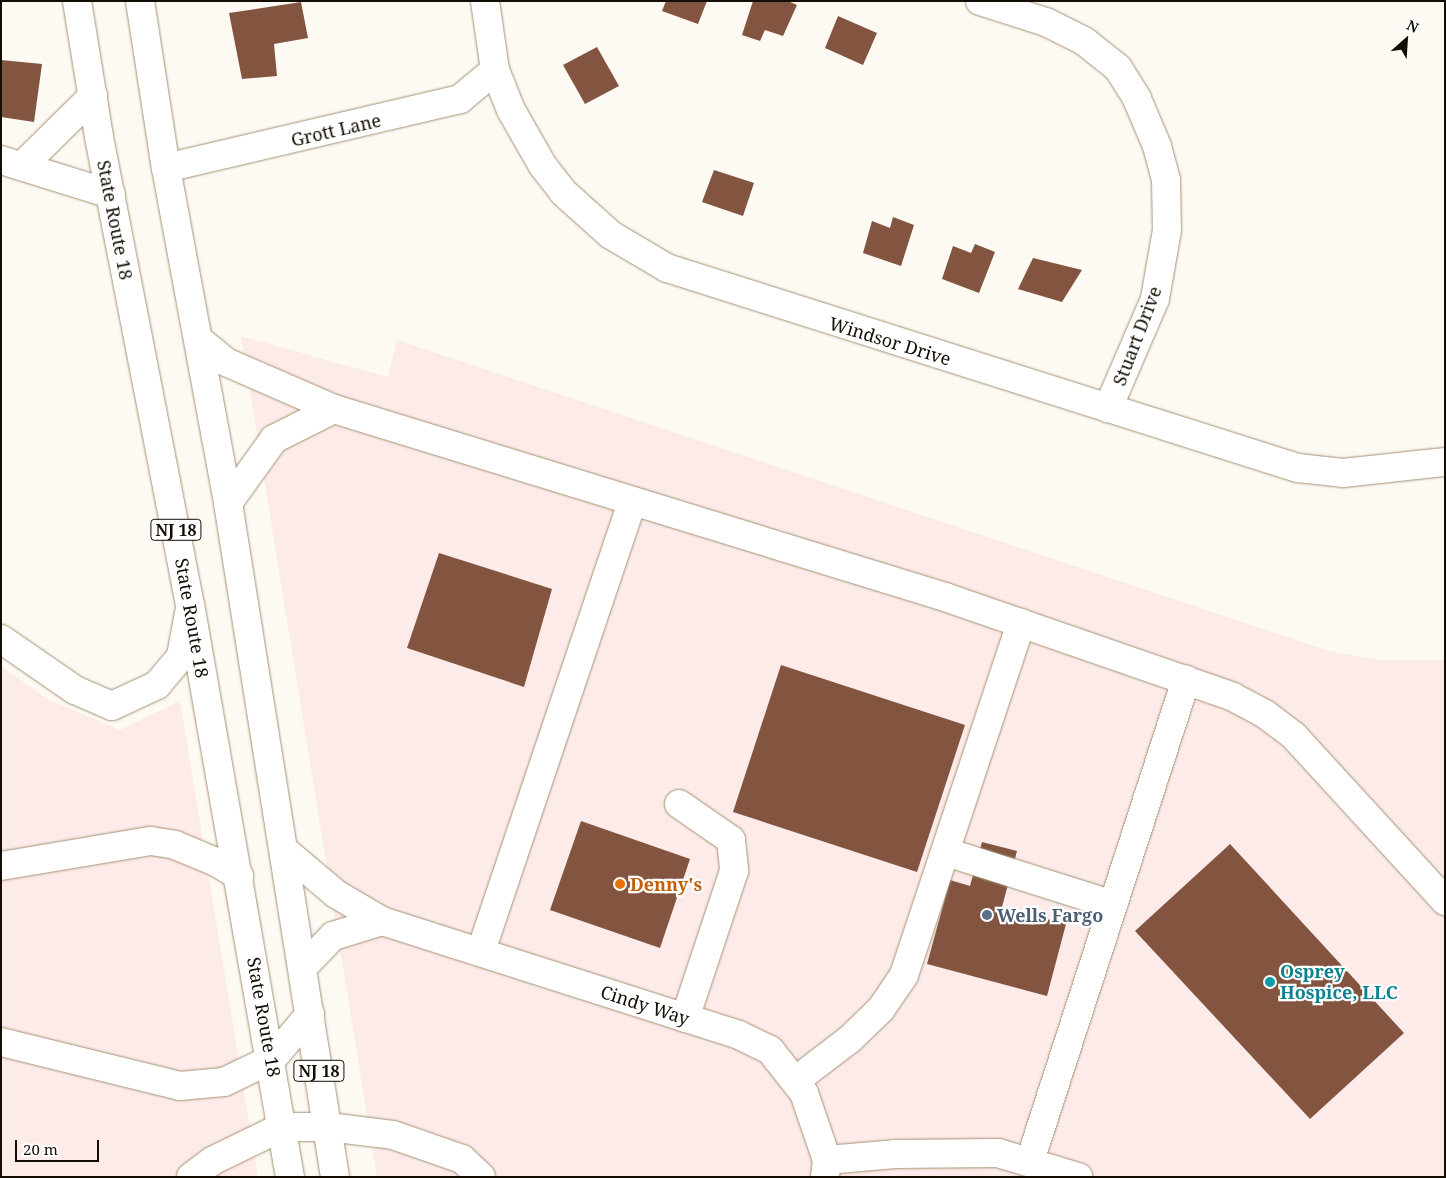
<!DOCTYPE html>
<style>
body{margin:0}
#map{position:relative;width:1446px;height:1178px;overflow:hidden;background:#fdf9f3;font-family:"Noto Serif",serif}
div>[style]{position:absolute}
.commercial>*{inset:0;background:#fcebe9}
.building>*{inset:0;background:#835540}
.roads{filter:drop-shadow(0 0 1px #a49173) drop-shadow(0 0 1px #a49173)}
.minor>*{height:28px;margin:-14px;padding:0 14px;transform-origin:14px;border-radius:14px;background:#fff}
.highway>*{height:28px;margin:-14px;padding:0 14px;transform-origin:14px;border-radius:14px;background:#fff}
.dots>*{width:14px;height:14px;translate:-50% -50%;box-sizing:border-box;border:2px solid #fff;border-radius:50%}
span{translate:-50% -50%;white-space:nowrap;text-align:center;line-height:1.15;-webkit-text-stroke:4.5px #fff;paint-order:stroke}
.shield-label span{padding:1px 4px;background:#fff;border:1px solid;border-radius:4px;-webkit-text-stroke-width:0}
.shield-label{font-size:16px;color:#130d03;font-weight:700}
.street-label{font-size:18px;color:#130d03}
.food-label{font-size:18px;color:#c56008;font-weight:700}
.left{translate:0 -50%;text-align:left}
.service-label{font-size:18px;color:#4e5e75;font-weight:700}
.culture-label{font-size:18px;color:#0d838f;font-weight:700}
.frame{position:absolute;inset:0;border:2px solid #130d03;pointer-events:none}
.north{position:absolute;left:1381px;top:15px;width:50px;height:50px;-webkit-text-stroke:4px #fff;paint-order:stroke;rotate:26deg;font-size:14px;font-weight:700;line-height:20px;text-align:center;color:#130d03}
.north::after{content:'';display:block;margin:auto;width:18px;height:22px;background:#130d03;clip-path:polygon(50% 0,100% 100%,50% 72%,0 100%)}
.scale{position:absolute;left:15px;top:1140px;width:84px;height:22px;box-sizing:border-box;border:2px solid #130d03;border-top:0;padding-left:6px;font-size:15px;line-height:18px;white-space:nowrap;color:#130d03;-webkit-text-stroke:4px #fff;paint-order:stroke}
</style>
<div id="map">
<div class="commercial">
<i style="clip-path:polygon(241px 336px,388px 377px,397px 340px,1329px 651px,1379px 660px,1445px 660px,1445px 1177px,377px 1177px)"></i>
<i style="clip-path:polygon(1px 666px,49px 700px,120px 730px,180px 701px,258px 1177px,1px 1177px)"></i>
</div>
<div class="building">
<i style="clip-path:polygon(666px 1px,707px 1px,698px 24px,662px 11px)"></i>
<i style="clip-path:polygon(753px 1px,788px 1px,797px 5px,783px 36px,765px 30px,760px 41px,742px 35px)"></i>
<i style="clip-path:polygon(301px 2px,308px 38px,274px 44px,277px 76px,242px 79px,229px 13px)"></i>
<i style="clip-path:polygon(838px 16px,877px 33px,863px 65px,825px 48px)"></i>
<i style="clip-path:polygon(597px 47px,619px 86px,585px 104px,563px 65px)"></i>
<i style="clip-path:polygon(1px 60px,42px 64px,34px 122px,1px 117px)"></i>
<i style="clip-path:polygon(714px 170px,754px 183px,743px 216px,702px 202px)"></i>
<i style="clip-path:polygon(893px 217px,914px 225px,901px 266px,863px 253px,872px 221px,890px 228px)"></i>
<i style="clip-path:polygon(975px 244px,995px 252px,979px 293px,942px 279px,953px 246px,971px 253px)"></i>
<i style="clip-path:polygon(1033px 258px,1082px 270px,1062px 302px,1018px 289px)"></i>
<i style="clip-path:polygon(439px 553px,552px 589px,524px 687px,407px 648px)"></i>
<i style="clip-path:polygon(781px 665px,965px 725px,917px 872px,733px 812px)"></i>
<i style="clip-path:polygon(581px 821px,690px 859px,660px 948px,550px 910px)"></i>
<i style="clip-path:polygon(982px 842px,1017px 851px,1002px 907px,1066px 924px,1047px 996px,927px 964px,950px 880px,970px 886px)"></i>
<i style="clip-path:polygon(1230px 844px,1404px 1033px,1310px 1119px,1135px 931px)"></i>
</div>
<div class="roads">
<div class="minor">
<i style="left:485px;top:1px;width:70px;rotate:81.8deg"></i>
<i style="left:495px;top:70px;width:43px;rotate:68.2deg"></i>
<i style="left:511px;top:110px;width:64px;rotate:60.3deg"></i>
<i style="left:543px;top:166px;width:33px;rotate:52deg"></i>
<i style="left:563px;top:192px;width:64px;rotate:41.9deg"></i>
<i style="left:611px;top:235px;width:65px;rotate:30.5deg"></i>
<i style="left:667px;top:268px;width:662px;rotate:17.59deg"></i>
<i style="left:1298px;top:468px;width:45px;rotate:6.3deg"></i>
<i style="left:1343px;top:473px;width:103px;rotate:-6.2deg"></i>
<i style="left:980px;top:1px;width:69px;rotate:17.7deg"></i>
<i style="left:1046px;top:22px;width:42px;rotate:26.6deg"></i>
<i style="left:1084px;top:41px;width:43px;rotate:38.5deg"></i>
<i style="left:1118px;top:68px;width:36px;rotate:58deg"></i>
<i style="left:1137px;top:99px;width:51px;rotate:66.9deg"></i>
<i style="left:1157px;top:146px;width:35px;rotate:75deg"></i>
<i style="left:1166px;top:180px;width:50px;rotate:88.9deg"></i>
<i style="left:1167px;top:230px;width:70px;rotate:99.9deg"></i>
<i style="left:1155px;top:299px;width:119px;rotate:113.3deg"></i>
<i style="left:1px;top:160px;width:115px;rotate:17.2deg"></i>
<i style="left:22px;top:166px;width:100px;rotate:-44.6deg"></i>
<i style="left:166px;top:168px;width:302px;rotate:-13.2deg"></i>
<i style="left:460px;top:99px;width:45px;rotate:-39.6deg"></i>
<i style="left:199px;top:340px;width:35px;rotate:39deg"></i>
<i style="left:226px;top:362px;width:118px;rotate:23.5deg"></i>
<i style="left:334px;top:409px;width:639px;rotate:17.1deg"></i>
<i style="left:945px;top:597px;width:305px;rotate:19.1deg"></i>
<i style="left:1233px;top:697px;width:36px;rotate:28deg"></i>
<i style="left:1265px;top:714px;width:36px;rotate:37deg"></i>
<i style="left:1294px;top:736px;width:224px;rotate:47.5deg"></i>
<i style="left:228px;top:503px;width:79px;rotate:-54.3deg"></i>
<i style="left:274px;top:439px;width:67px;rotate:-26.6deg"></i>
<i style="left:1px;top:639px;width:90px;rotate:34.6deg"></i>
<i style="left:75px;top:690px;width:40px;rotate:23.4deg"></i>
<i style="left:112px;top:706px;width:50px;rotate:-25deg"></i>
<i style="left:157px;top:685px;width:38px;rotate:-50deg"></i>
<i style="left:181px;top:656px;width:49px;rotate:-79.4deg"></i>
<i style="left:679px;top:804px;width:63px;rotate:34.7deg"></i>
<i style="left:731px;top:840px;width:31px;rotate:84deg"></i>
<i style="left:734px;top:871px;width:155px;rotate:108.4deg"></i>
<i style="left:946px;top:852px;width:175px;rotate:17.6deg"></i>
<i style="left:1px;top:866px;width:152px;rotate:-9.5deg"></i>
<i style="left:151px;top:841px;width:24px;rotate:9deg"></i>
<i style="left:175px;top:845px;width:44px;rotate:22.5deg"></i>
<i style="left:216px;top:862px;width:27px;rotate:31deg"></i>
<i style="left:382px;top:921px;width:375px;rotate:17.7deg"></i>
<i style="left:739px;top:1035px;width:34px;rotate:26deg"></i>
<i style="left:770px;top:1050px;width:55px;rotate:51.7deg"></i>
<i style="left:804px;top:1093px;width:71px;rotate:71.1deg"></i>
<i style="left:827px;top:1160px;width:17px;rotate:97deg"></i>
<i style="left:481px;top:951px;width:474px;rotate:-71.4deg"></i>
<i style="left:1px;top:1042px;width:184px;rotate:13.8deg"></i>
<i style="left:180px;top:1086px;width:44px;rotate:-5.2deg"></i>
<i style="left:224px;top:1082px;width:53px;rotate:-25.6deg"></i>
<i style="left:272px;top:1059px;width:59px;rotate:-49.8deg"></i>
<i style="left:795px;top:1081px;width:69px;rotate:-37.4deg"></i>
<i style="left:850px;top:1039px;width:43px;rotate:-44.1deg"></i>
<i style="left:881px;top:1009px;width:41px;rotate:-55.9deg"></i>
<i style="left:904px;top:975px;width:371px;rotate:-71.6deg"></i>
<i style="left:827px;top:1160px;width:68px;rotate:-5deg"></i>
<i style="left:895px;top:1154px;width:103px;rotate:-0.6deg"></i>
<i style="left:998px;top:1153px;width:84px;rotate:16.7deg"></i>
<i style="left:1030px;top:1161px;width:506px;rotate:-72.03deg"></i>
<i style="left:191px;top:1177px;width:26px;rotate:-37deg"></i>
<i style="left:212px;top:1161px;width:78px;rotate:-25.9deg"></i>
</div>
<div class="highway">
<i style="left:77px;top:1px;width:138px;rotate:80.8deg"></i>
<i style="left:99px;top:137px;width:476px;rotate:79deg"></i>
<i style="left:190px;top:604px;width:582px;rotate:80.1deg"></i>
<i style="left:140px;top:1px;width:169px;rotate:81.2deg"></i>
<i style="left:166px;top:168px;width:341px;rotate:79.5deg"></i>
<i style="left:228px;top:503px;width:682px;rotate:80.98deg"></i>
<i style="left:285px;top:851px;width:67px;rotate:40.1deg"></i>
<i style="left:336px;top:894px;width:53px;rotate:30.4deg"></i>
<i style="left:303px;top:967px;width:43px;rotate:-45.9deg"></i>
<i style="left:333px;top:936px;width:51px;rotate:-17deg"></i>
<i style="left:282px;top:1127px;width:46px"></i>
<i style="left:328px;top:1127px;width:65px;rotate:7deg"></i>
<i style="left:393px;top:1135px;width:73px;rotate:19.2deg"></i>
<i style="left:462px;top:1159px;width:26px;rotate:43deg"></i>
</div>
</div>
<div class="dots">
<i style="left:620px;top:884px;background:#e8710a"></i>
<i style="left:987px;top:915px;background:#5c6f8a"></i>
<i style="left:1270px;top:982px;background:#0f9aa8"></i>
</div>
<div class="shield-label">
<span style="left:176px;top:530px">NJ 18</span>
<span style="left:319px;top:1071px">NJ 18</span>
</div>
<div class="street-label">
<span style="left:336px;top:130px;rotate:-13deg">Grott Lane</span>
<span style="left:115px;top:220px;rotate:79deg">State Route 18</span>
<span style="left:1137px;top:336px;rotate:-69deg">Stuart Drive</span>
<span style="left:890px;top:341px;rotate:17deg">Windsor Drive</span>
<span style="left:192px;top:618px;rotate:80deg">State Route 18</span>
<span style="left:645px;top:1005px;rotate:18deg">Cindy Way</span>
<span style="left:264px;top:1017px;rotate:80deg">State Route 18</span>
</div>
<div class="food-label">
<span class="left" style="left:630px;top:884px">Denny's</span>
</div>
<div class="service-label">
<span class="left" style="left:997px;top:915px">Wells Fargo</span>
</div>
<div class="culture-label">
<span class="left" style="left:1280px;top:982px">Osprey<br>Hospice, LLC</span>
</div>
<div class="frame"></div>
<div class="north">N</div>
<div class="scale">20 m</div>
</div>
